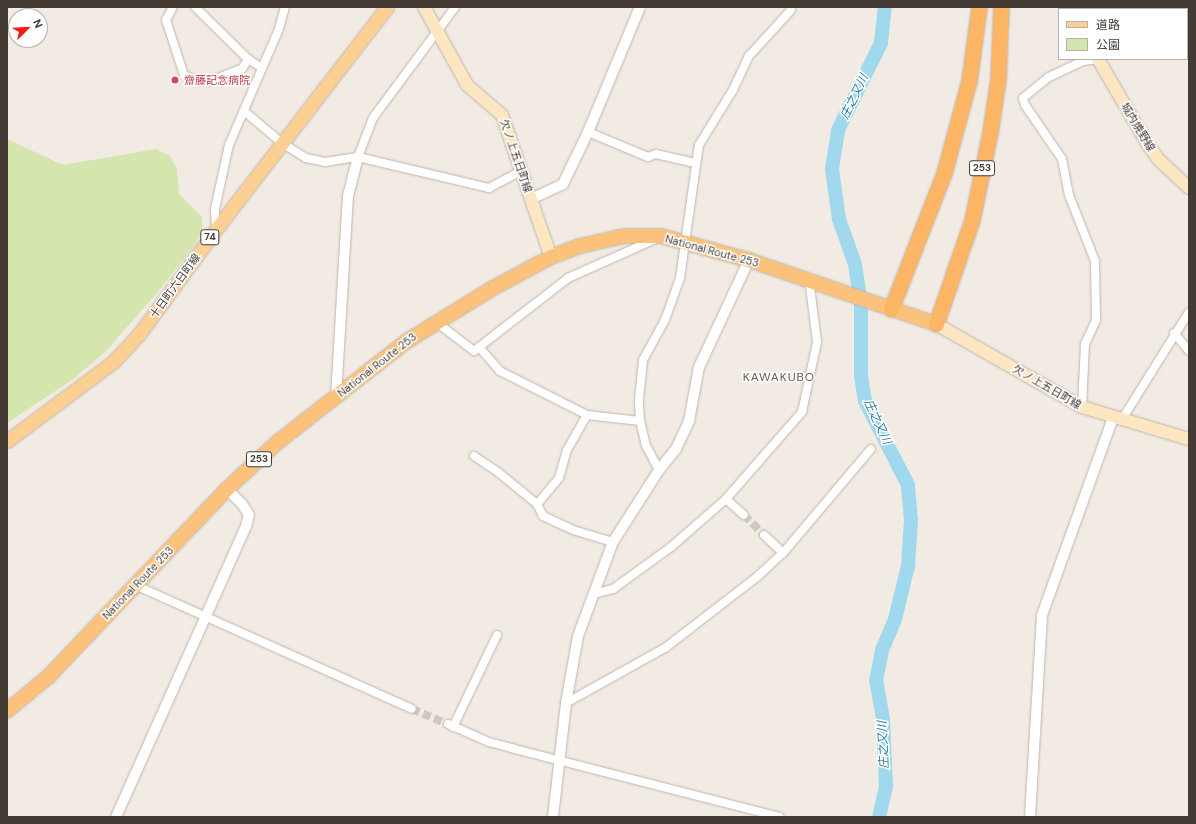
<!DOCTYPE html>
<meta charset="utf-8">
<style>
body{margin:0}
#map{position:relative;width:1196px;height:824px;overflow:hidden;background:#f1ebe4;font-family:"DM Sans","Noto Sans JP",sans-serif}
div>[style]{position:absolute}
.green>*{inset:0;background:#d4e6ad}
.river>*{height:14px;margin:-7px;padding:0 7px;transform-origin:7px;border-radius:7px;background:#a0d9ee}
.minor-tunnel>*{height:8px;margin-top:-4px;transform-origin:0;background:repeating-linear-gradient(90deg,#cec8c1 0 8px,transparent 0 12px)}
.roads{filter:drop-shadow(0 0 1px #c0b5aa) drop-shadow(0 0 1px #c0b5aa)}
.minor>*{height:8px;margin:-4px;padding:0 4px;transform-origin:4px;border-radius:4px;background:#fff}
.tertiary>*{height:10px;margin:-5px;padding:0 5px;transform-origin:5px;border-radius:5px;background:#fff}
.secondary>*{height:12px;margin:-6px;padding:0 6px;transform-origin:6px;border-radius:6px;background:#fde7c2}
.primary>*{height:13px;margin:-6.5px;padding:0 6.5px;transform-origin:6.5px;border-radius:6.5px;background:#fcd092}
.trunk>*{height:14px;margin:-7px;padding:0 7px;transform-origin:7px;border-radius:7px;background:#fcc27c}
.motorway>*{height:15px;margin:-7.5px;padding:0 7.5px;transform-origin:7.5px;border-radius:7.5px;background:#fbb565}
.dots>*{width:11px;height:11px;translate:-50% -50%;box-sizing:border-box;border:2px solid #fff;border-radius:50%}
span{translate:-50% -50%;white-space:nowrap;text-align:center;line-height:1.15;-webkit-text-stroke:3px #fff;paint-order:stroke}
.shield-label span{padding:1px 3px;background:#fff;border:1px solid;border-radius:3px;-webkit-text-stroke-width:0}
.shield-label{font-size:10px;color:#433b34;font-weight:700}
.health-label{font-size:11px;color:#be3a42}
.left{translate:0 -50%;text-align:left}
.street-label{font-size:11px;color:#433b34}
.water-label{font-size:12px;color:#2d7c9c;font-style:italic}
.neighbourhood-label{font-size:12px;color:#66584b;letter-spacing:1px}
.frame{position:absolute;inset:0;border:8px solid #433b34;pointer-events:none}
.legend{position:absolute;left:1058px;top:8px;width:130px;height:52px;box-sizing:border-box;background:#fff;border:1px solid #b4b1ae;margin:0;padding:5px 7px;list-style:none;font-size:12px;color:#433b34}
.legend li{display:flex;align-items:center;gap:8px;height:20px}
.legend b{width:20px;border:1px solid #b4b1ae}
.north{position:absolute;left:8px;top:8px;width:40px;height:40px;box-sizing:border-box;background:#fff;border:1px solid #b4b1ae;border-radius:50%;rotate:66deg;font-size:11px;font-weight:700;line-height:16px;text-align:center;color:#433b34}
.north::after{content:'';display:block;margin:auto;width:14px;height:18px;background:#f61a17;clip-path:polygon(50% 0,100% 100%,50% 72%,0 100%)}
</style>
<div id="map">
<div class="green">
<i style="clip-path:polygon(7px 139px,63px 165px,156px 149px,170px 156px,177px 169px,179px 194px,202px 217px,202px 233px,191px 250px,157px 293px,105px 352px,72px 380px,7px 423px)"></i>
</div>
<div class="river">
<i style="left:879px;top:817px;width:32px;rotate:-77deg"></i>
<i style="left:886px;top:786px;width:67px;rotate:-92.6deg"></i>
<i style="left:883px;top:719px;width:39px;rotate:-100deg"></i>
<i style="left:876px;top:681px;width:32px;rotate:-79deg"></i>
<i style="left:882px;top:650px;width:34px;rotate:-67deg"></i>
<i style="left:895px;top:619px;width:55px;rotate:-76.2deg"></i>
<i style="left:908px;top:566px;width:45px;rotate:-86.2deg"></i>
<i style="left:911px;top:521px;width:36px;rotate:-95deg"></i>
<i style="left:908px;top:485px;width:94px;rotate:-117.1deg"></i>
<i style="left:865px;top:401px;width:25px;rotate:-99deg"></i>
<i style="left:861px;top:376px;width:73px;rotate:-90deg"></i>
<i style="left:861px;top:303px;width:39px;rotate:-99deg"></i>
<i style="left:855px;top:264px;width:48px;rotate:-109.6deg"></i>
<i style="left:839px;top:219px;width:50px;rotate:-98deg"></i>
<i style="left:832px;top:169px;width:39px;rotate:-81deg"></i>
<i style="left:838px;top:130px;width:97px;rotate:-63.7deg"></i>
<i style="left:881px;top:43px;width:36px;rotate:-84deg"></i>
</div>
<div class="minor-tunnel">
<i style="left:744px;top:515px;width:28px;rotate:45deg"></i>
<i style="left:412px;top:709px;width:39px;rotate:23deg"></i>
</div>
<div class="roads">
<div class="minor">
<i style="left:173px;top:7px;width:15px;rotate:118deg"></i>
<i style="left:166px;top:20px;width:58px;rotate:71.9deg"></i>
<i style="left:184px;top:75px;width:14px;rotate:25deg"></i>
<i style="left:197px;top:81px;width:13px"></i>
<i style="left:210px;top:81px;width:34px;rotate:-21deg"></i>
<i style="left:242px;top:69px;width:12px;rotate:-59deg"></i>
<i style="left:195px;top:7px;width:74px;rotate:44.5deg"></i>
<i style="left:248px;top:59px;width:17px;rotate:33deg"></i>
<i style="left:244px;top:111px;width:50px;rotate:40.1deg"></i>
<i style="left:282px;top:143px;width:28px;rotate:32deg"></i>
<i style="left:306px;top:158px;width:19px;rotate:12deg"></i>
<i style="left:325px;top:162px;width:33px;rotate:-9deg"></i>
<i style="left:358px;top:157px;width:135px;rotate:13.3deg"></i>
<i style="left:489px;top:188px;width:36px;rotate:-28deg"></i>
<i style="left:588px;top:132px;width:65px;rotate:22.6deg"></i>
<i style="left:648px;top:157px;width:9px;rotate:-21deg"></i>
<i style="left:656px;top:154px;width:40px;rotate:13deg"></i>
<i style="left:358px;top:157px;width:42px;rotate:-69deg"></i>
<i style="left:373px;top:118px;width:138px;rotate:-53.5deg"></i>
<i style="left:216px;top:229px;width:20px;rotate:-93deg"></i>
<i style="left:215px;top:209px;width:66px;rotate:-77.7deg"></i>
<i style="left:229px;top:145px;width:126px;rotate:-66.7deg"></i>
<i style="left:279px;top:29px;width:23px;rotate:-75deg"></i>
<i style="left:436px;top:322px;width:48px;rotate:37.3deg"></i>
<i style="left:474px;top:351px;width:119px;rotate:-37.8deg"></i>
<i style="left:568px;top:278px;width:98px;rotate:-24deg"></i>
<i style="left:1174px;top:333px;width:23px;rotate:50deg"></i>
<i style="left:479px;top:347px;width:32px;rotate:49deg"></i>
<i style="left:500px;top:371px;width:97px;rotate:26.8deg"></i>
<i style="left:587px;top:415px;width:53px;rotate:6.5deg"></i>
<i style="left:1082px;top:407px;width:63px;rotate:-87.3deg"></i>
<i style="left:1085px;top:344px;width:26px;rotate:-65deg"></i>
<i style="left:1096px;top:320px;width:59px;rotate:-91deg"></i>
<i style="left:1095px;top:261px;width:71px;rotate:-111.5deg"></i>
<i style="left:1069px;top:195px;width:37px;rotate:-101deg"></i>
<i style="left:1062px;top:159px;width:65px;rotate:-124.4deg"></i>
<i style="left:1025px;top:105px;width:7px;rotate:-106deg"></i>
<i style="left:1023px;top:98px;width:33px;rotate:-39deg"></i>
<i style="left:1049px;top:77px;width:38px;rotate:-25deg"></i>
<i style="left:1084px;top:61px;width:14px;rotate:-8deg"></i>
<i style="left:587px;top:415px;width:40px;rotate:119.7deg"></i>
<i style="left:567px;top:450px;width:29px;rotate:106deg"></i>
<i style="left:559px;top:478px;width:34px;rotate:130deg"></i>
<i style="left:537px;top:504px;width:13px;rotate:63deg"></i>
<i style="left:543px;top:516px;width:33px;rotate:25deg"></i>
<i style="left:573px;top:530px;width:42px;rotate:16.7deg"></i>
<i style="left:1121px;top:421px;width:128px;rotate:-58deg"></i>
<i style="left:474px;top:456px;width:30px;rotate:34deg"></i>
<i style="left:499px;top:473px;width:49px;rotate:39.2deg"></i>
<i style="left:659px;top:470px;width:27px;rotate:-118deg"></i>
<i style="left:646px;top:446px;width:26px;rotate:-103deg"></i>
<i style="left:640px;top:421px;width:21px;rotate:-93deg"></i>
<i style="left:639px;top:400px;width:40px;rotate:-84.3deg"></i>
<i style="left:643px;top:360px;width:46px;rotate:-61.2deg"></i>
<i style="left:665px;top:320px;width:45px;rotate:-70.3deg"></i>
<i style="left:680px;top:278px;width:134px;rotate:-81.9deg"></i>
<i style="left:699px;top:145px;width:65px;rotate:-58.3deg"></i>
<i style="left:733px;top:90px;width:38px;rotate:-65deg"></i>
<i style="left:749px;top:56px;width:62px;rotate:-47.6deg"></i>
<i style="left:726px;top:499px;width:24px;rotate:42deg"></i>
<i style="left:764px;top:535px;width:26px;rotate:43deg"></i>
<i style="left:135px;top:585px;width:303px;rotate:24.1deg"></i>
<i style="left:593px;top:594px;width:21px;rotate:-14deg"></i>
<i style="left:613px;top:589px;width:72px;rotate:-35.9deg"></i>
<i style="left:671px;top:547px;width:73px;rotate:-41.1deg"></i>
<i style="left:726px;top:499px;width:116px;rotate:-48.9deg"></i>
<i style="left:802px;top:412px;width:72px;rotate:-77.9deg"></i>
<i style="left:817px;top:342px;width:64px;rotate:-97.2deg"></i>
<i style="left:566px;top:703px;width:113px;rotate:-29.1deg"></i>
<i style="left:665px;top:648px;width:118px;rotate:-37.7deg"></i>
<i style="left:758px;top:576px;width:34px;rotate:-43deg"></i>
<i style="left:783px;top:553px;width:136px;rotate:-49.8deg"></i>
<i style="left:448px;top:724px;width:45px;rotate:23.7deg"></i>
<i style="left:489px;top:742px;width:27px;rotate:15deg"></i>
<i style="left:515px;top:749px;width:273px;rotate:14.4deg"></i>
<i style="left:453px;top:727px;width:102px;rotate:-64.4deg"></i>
</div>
<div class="tertiary">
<i style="left:531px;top:199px;width:35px;rotate:-25deg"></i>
<i style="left:563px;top:184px;width:58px;rotate:-64.3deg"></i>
<i style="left:588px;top:132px;width:135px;rotate:-67.4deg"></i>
<i style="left:336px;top:397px;width:201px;rotate:-86.6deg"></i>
<i style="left:348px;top:196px;width:40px;rotate:-75.6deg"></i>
<i style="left:116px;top:817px;width:319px;rotate:-65.9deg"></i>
<i style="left:246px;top:526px;width:11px;rotate:-75deg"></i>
<i style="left:249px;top:515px;width:13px;rotate:-122deg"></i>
<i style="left:242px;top:504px;width:21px;rotate:-135deg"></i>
<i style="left:553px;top:817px;width:115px;rotate:-83.5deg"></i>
<i style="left:566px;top:703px;width:68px;rotate:-79.8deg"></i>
<i style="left:578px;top:636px;width:100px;rotate:-69.6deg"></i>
<i style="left:613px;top:542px;width:85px;rotate:-57.4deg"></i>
<i style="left:659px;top:470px;width:27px;rotate:-51deg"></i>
<i style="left:676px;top:449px;width:31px;rotate:-65deg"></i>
<i style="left:689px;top:421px;width:55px;rotate:-79.5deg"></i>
<i style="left:699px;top:367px;width:118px;rotate:-65deg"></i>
<i style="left:1030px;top:817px;width:202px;rotate:-86.6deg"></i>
<i style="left:1042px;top:615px;width:209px;rotate:-70.2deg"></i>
</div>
<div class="secondary">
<i style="left:424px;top:7px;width:89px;rotate:61.1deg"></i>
<i style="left:467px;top:85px;width:46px;rotate:40.6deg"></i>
<i style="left:502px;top:115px;width:150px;rotate:71deg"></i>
<i style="left:1075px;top:7px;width:2px;rotate:63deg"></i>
<i style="left:1098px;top:59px;width:97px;rotate:59.7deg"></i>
<i style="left:1147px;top:143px;width:21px;rotate:55deg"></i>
<i style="left:1159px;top:160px;width:41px;rotate:43deg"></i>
<i style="left:936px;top:324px;width:168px;rotate:29.6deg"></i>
<i style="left:1082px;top:407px;width:112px;rotate:16.7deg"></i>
</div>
<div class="primary">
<i style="left:7px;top:441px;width:132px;rotate:-36.7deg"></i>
<i style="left:113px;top:362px;width:40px;rotate:-47deg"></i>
<i style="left:140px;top:333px;width:129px;rotate:-53.8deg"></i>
<i style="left:216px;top:229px;width:280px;rotate:-52.4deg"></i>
</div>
<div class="trunk">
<i style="left:7px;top:711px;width:53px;rotate:-39.7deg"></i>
<i style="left:48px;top:677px;width:260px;rotate:-46.4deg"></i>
<i style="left:227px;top:489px;width:69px;rotate:-42.7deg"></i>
<i style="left:278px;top:442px;width:164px;rotate:-38.1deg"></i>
<i style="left:407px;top:341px;width:101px;rotate:-31.6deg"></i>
<i style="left:493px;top:288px;width:66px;rotate:-28.1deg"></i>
<i style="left:551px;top:257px;width:31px;rotate:-21deg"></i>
<i style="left:580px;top:246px;width:45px;rotate:-12.8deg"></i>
<i style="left:624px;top:236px;width:37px"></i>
<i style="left:661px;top:236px;width:91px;rotate:15.3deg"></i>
<i style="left:749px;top:260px;width:198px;rotate:18.9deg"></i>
</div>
<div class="motorway">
<i style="left:891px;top:309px;width:146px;rotate:-68.7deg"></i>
<i style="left:944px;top:173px;width:95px;rotate:-74.8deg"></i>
<i style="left:969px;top:81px;width:75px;rotate:-82.3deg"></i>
<i style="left:936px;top:324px;width:110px;rotate:-70.9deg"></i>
<i style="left:972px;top:220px;width:90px;rotate:-78.4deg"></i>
<i style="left:990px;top:132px;width:54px;rotate:-81.4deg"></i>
<i style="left:998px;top:79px;width:72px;rotate:-87.6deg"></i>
</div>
</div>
<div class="dots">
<i style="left:175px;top:80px;background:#e0444e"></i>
</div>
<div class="shield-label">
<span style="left:982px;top:168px">253</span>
<span style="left:210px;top:237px">74</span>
<span style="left:259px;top:459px">253</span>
</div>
<div class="health-label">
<span class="left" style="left:184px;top:80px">齋藤記念病院</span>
</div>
<div class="street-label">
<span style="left:1138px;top:127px;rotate:59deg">城内焼野線</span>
<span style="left:516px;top:156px;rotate:71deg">欠ノ上五日町線</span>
<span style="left:712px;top:251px;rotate:15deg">National Route 253</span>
<span style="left:175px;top:286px;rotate:-54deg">十日町六日町線</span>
<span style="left:377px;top:365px;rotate:-38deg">National Route 253</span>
<span style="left:1047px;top:387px;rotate:30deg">欠ノ上五日町線</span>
<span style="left:138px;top:583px;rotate:-46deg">National Route 253</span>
</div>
<div class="water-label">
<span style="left:855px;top:97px;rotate:-64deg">庄之又川</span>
<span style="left:877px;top:422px;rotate:65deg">庄之又川</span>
<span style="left:884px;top:745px;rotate:-93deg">庄之又川</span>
</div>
<div class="neighbourhood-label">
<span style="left:779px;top:378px">KAWAKUBO</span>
</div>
<div class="frame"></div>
<ul class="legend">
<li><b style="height:5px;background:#fcd092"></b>道路</li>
<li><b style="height:11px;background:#d4e6ad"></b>公園</li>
</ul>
<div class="north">N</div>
</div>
